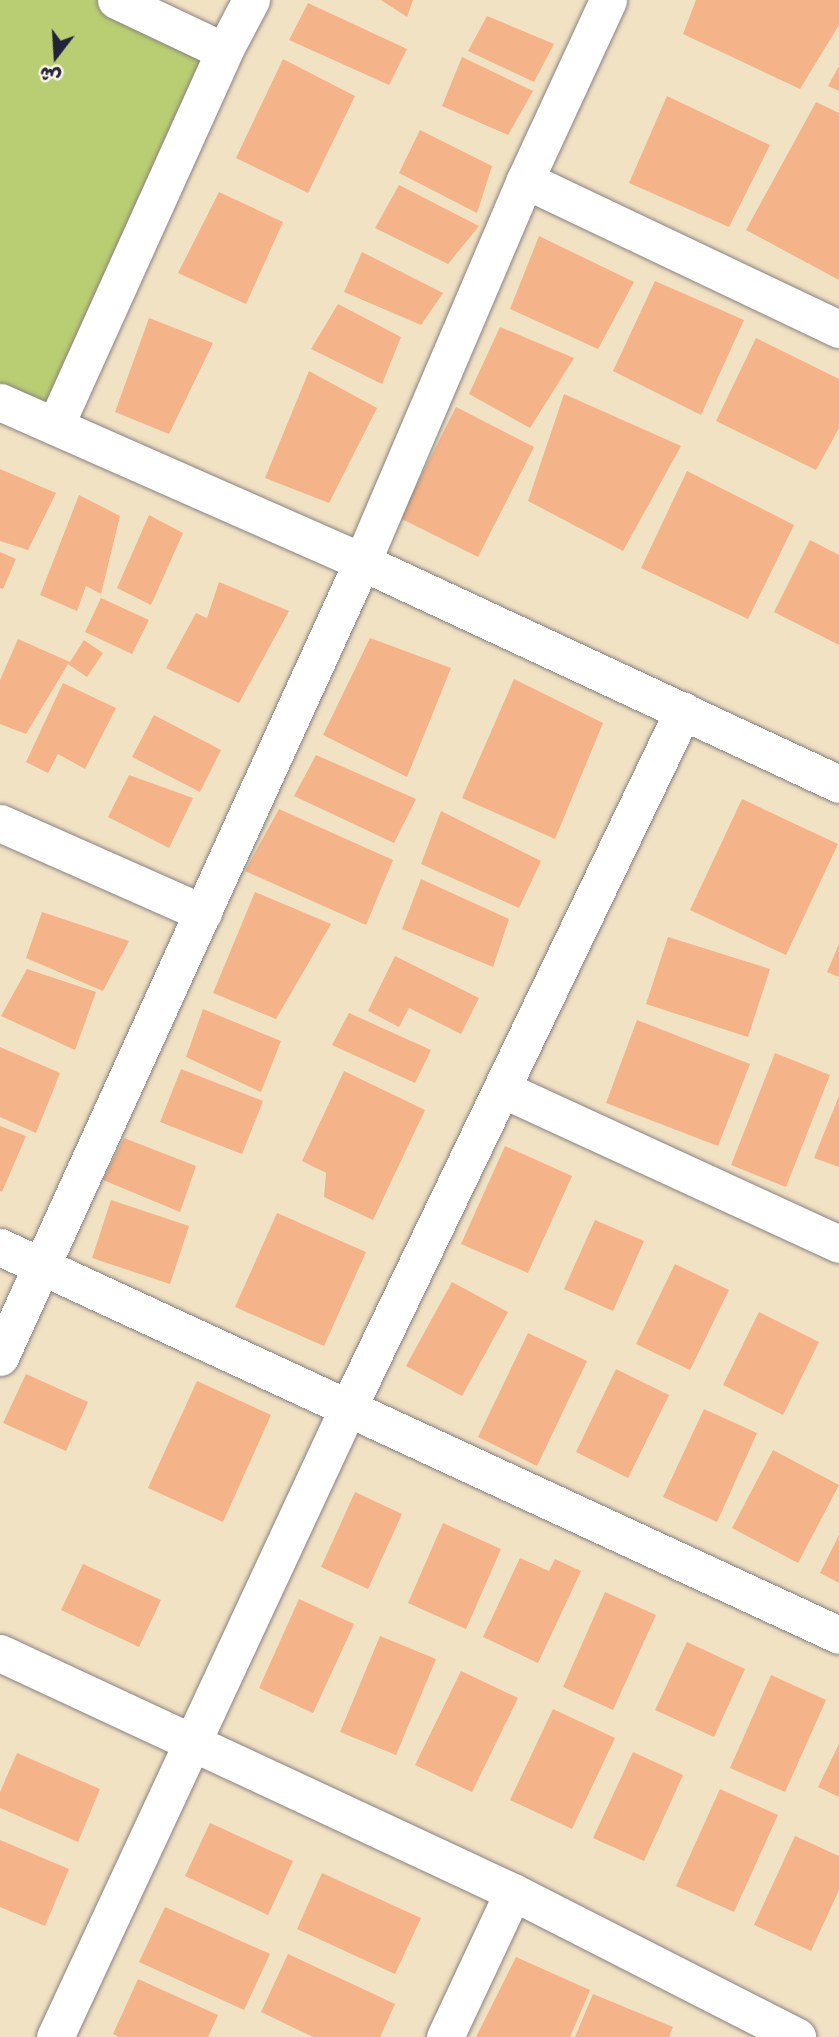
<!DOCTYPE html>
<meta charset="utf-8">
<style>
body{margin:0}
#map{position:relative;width:839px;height:2037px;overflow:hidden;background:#f2e2c4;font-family:Delius,"Playpen Sans Arabic",sans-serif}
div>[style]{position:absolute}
.green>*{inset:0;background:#b9ce72}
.building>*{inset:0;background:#f4b389}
.roads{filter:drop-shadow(0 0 2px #8a8280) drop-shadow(0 0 2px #8a8280)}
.minor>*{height:37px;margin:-18.5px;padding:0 18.5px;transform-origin:18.5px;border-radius:18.5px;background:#fff}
span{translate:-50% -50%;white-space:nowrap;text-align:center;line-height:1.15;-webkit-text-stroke:6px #fcf5e5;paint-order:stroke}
.north{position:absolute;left:21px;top:21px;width:70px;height:70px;-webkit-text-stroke:5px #fcf5e5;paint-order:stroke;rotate:197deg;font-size:19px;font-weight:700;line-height:28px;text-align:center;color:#22223b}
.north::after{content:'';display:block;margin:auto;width:24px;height:32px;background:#22223b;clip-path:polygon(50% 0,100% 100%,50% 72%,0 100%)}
</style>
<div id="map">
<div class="green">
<i style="clip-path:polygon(0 0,111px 0,223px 52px,55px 424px,0 400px)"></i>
</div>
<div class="building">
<i style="clip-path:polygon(381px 0,413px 0,407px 17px)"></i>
<i style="clip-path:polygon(696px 0,839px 0,839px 25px,800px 89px,683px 34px)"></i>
<i style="clip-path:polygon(308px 3px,407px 49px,389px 85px,289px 40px)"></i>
<i style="clip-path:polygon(487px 16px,554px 44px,534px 82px,468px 51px)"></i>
<i style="clip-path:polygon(462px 57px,533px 91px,508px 135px,442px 106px)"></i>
<i style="clip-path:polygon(283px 59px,355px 96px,308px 193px,236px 158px)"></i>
<i style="clip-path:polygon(839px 66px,839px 91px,828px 86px)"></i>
<i style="clip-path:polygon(667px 96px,770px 145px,729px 227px,629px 183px)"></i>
<i style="clip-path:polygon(816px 102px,839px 113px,839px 280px,746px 230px)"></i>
<i style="clip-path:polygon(420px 130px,492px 166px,477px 213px,399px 173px)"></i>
<i style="clip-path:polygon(399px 185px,479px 226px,448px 264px,375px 228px)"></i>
<i style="clip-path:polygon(219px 192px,283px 222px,246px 304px,178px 273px)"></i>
<i style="clip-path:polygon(539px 236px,634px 282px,598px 349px,510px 309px)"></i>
<i style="clip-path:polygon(362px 252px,443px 293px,421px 325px,344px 292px)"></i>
<i style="clip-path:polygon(655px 281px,744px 320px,701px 415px,613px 371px)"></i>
<i style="clip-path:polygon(338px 304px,401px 337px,382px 384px,311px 349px)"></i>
<i style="clip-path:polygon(149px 318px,213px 343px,169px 434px,115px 412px)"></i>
<i style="clip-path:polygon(500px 327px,574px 358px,530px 428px,469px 394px)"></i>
<i style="clip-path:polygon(756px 338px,839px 379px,839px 428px,816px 470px,716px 421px)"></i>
<i style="clip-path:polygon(309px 371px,377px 408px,329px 503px,265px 478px)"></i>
<i style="clip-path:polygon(564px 394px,681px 446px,623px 551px,528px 501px)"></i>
<i style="clip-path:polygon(456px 407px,534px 447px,478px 557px,400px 518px)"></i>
<i style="clip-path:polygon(0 469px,56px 493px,28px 550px,0 541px)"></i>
<i style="clip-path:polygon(687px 471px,794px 525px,748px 619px,641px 568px)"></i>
<i style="clip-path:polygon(79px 495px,120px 516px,101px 594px,86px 586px,77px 611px,40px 595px)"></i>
<i style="clip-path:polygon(149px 515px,183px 533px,151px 605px,117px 588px)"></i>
<i style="clip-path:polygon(810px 540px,839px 555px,839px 645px,774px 612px)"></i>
<i style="clip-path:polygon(0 552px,16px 559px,3px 589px,0 588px)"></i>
<i style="clip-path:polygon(219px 582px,289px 611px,239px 703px,166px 668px,196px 613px,207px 618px)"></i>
<i style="clip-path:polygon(101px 598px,149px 620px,132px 654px,85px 632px)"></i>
<i style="clip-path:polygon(370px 638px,451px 668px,407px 777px,323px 735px)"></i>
<i style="clip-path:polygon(18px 639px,70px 662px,84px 640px,103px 653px,87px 677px,68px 664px,26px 734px,0 724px,0 680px)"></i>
<i style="clip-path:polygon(514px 679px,603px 723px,555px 839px,462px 798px)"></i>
<i style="clip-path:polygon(63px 683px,116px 708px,85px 769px,58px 754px,48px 773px,26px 762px)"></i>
<i style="clip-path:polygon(154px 715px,221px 750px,200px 792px,132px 757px)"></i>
<i style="clip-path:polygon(316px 755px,416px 799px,394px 843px,294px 796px)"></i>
<i style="clip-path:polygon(129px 775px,193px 798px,169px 848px,108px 817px)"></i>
<i style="clip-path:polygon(742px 799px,838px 844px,786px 955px,690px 910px)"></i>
<i style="clip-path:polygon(279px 809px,393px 860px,366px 925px,245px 871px)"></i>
<i style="clip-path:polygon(441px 811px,541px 861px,519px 908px,421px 864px)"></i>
<i style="clip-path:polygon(421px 879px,509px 919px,493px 967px,402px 929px)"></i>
<i style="clip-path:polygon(255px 892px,331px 924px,276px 1019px,213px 993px)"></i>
<i style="clip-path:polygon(42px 912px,129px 941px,103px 991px,26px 958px)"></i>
<i style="clip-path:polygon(668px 937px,770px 969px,748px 1037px,646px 1004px)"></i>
<i style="clip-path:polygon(839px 944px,839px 977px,827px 972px)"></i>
<i style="clip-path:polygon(395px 956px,479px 998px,461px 1034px,409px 1008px,399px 1027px,368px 1011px)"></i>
<i style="clip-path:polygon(27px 969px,96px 992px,75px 1050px,1px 1016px)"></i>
<i style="clip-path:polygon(203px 1009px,281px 1041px,261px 1092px,186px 1057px)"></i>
<i style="clip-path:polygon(349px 1013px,431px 1050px,415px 1083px,332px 1045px)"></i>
<i style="clip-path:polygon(637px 1020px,750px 1064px,718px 1146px,606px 1103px)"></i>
<i style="clip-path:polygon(0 1047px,60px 1073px,36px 1133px,0 1117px)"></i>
<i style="clip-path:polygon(775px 1053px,830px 1075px,786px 1187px,731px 1165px)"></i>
<i style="clip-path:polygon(181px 1069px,263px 1101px,242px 1154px,160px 1122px)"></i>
<i style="clip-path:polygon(344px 1071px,425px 1110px,373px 1220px,324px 1197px,326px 1173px,302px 1161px)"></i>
<i style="clip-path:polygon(839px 1096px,839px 1167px,814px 1158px)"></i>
<i style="clip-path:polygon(0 1126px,26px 1136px,2px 1192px,0 1191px)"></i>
<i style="clip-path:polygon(124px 1138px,196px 1166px,180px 1212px,103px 1180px)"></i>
<i style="clip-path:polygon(505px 1146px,572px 1176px,528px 1273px,461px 1244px)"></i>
<i style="clip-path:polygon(111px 1200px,189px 1226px,170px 1284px,92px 1258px)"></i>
<i style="clip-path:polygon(277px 1213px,366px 1252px,324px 1346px,235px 1307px)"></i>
<i style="clip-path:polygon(595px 1220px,644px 1241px,613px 1311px,564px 1289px)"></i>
<i style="clip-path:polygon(675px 1264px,729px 1290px,690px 1370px,636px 1344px)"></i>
<i style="clip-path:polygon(452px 1282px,508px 1312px,462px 1396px,406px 1366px)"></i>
<i style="clip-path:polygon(759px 1312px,819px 1342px,783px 1415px,723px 1385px)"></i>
<i style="clip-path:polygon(528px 1333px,587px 1361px,537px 1466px,478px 1437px)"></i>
<i style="clip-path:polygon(616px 1369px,669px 1395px,628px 1478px,576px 1452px)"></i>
<i style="clip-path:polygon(26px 1374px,88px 1402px,66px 1451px,3px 1423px)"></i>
<i style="clip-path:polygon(197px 1381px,271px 1415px,223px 1522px,148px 1488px)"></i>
<i style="clip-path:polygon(704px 1409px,757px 1433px,717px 1522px,663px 1497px)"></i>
<i style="clip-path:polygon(773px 1450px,839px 1485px,798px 1563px,732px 1528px)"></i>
<i style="clip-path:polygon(355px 1492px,402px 1514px,368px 1589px,321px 1567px)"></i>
<i style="clip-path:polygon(443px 1523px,501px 1549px,466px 1629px,408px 1603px)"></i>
<i style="clip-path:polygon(839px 1535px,839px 1583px,820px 1573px)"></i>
<i style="clip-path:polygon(520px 1558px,549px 1571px,555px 1559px,581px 1571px,538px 1663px,483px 1637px)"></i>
<i style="clip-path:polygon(83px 1564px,161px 1600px,139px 1647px,61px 1610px)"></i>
<i style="clip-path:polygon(605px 1592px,656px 1615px,613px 1710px,563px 1687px)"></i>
<i style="clip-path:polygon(299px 1599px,354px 1624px,313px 1713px,259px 1688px)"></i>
<i style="clip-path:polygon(380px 1636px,436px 1659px,396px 1755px,340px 1732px)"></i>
<i style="clip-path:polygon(687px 1642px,745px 1669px,714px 1737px,655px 1710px)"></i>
<i style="clip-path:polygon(461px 1671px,518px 1698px,472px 1792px,415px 1765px)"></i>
<i style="clip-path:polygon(771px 1675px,826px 1700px,785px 1792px,730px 1768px)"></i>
<i style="clip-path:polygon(553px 1709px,615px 1738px,572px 1829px,510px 1800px)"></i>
<i style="clip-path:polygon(839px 1744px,839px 1797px,818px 1787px)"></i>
<i style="clip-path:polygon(633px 1752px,683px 1775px,644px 1861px,593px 1838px)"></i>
<i style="clip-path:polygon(17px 1753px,100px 1789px,78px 1842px,0 1808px,0 1792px)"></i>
<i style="clip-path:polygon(720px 1789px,778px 1815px,734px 1912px,676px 1886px)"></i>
<i style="clip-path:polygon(210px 1823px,293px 1861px,268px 1915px,185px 1876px)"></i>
<i style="clip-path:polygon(795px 1836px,839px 1856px,839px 1890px,811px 1951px,754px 1925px)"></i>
<i style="clip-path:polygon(0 1840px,69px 1869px,45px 1926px,0 1907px)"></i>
<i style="clip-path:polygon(322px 1873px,421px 1918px,395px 1974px,297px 1929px)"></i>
<i style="clip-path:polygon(165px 1907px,270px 1954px,244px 2010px,139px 1962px)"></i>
<i style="clip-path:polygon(288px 1954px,395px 2004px,380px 2037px,313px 2037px,261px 2012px)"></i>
<i style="clip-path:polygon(516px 1957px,590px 1990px,570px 2037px,476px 2037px)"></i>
<i style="clip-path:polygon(138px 1979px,218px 2015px,208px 2037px,119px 2037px,113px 2034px)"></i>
<i style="clip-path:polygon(593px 1994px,673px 2027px,669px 2037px,575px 2037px)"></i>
</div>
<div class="roads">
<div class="minor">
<i style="left:116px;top:0;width:119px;rotate:25.3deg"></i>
<i style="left:525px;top:180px;width:348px;rotate:25.4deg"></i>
<i style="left:0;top:402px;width:396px;rotate:23.8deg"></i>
<i style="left:362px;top:562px;width:526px;rotate:24.96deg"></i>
<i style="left:55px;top:426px;width:411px;rotate:-65.7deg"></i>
<i style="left:224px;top:51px;width:58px;rotate:-62.1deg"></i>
<i style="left:0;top:823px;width:222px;rotate:23.9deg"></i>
<i style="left:502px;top:1089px;width:371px;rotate:24.7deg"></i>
<i style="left:0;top:1247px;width:924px;rotate:24.82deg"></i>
<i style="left:0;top:1357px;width:874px;rotate:-65.52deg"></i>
<i style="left:362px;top:562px;width:415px;rotate:-66.9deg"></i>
<i style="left:525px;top:180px;width:198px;rotate:-65.2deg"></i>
<i style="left:0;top:1653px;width:566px;rotate:24.98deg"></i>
<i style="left:513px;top:1892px;width:319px;rotate:27deg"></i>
<i style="left:55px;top:2037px;width:692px;rotate:-65.03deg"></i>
<i style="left:347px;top:1410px;width:776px;rotate:-64.33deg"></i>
<i style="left:445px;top:2037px;width:160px;rotate:-64.9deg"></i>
</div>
</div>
<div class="north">ش</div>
</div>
